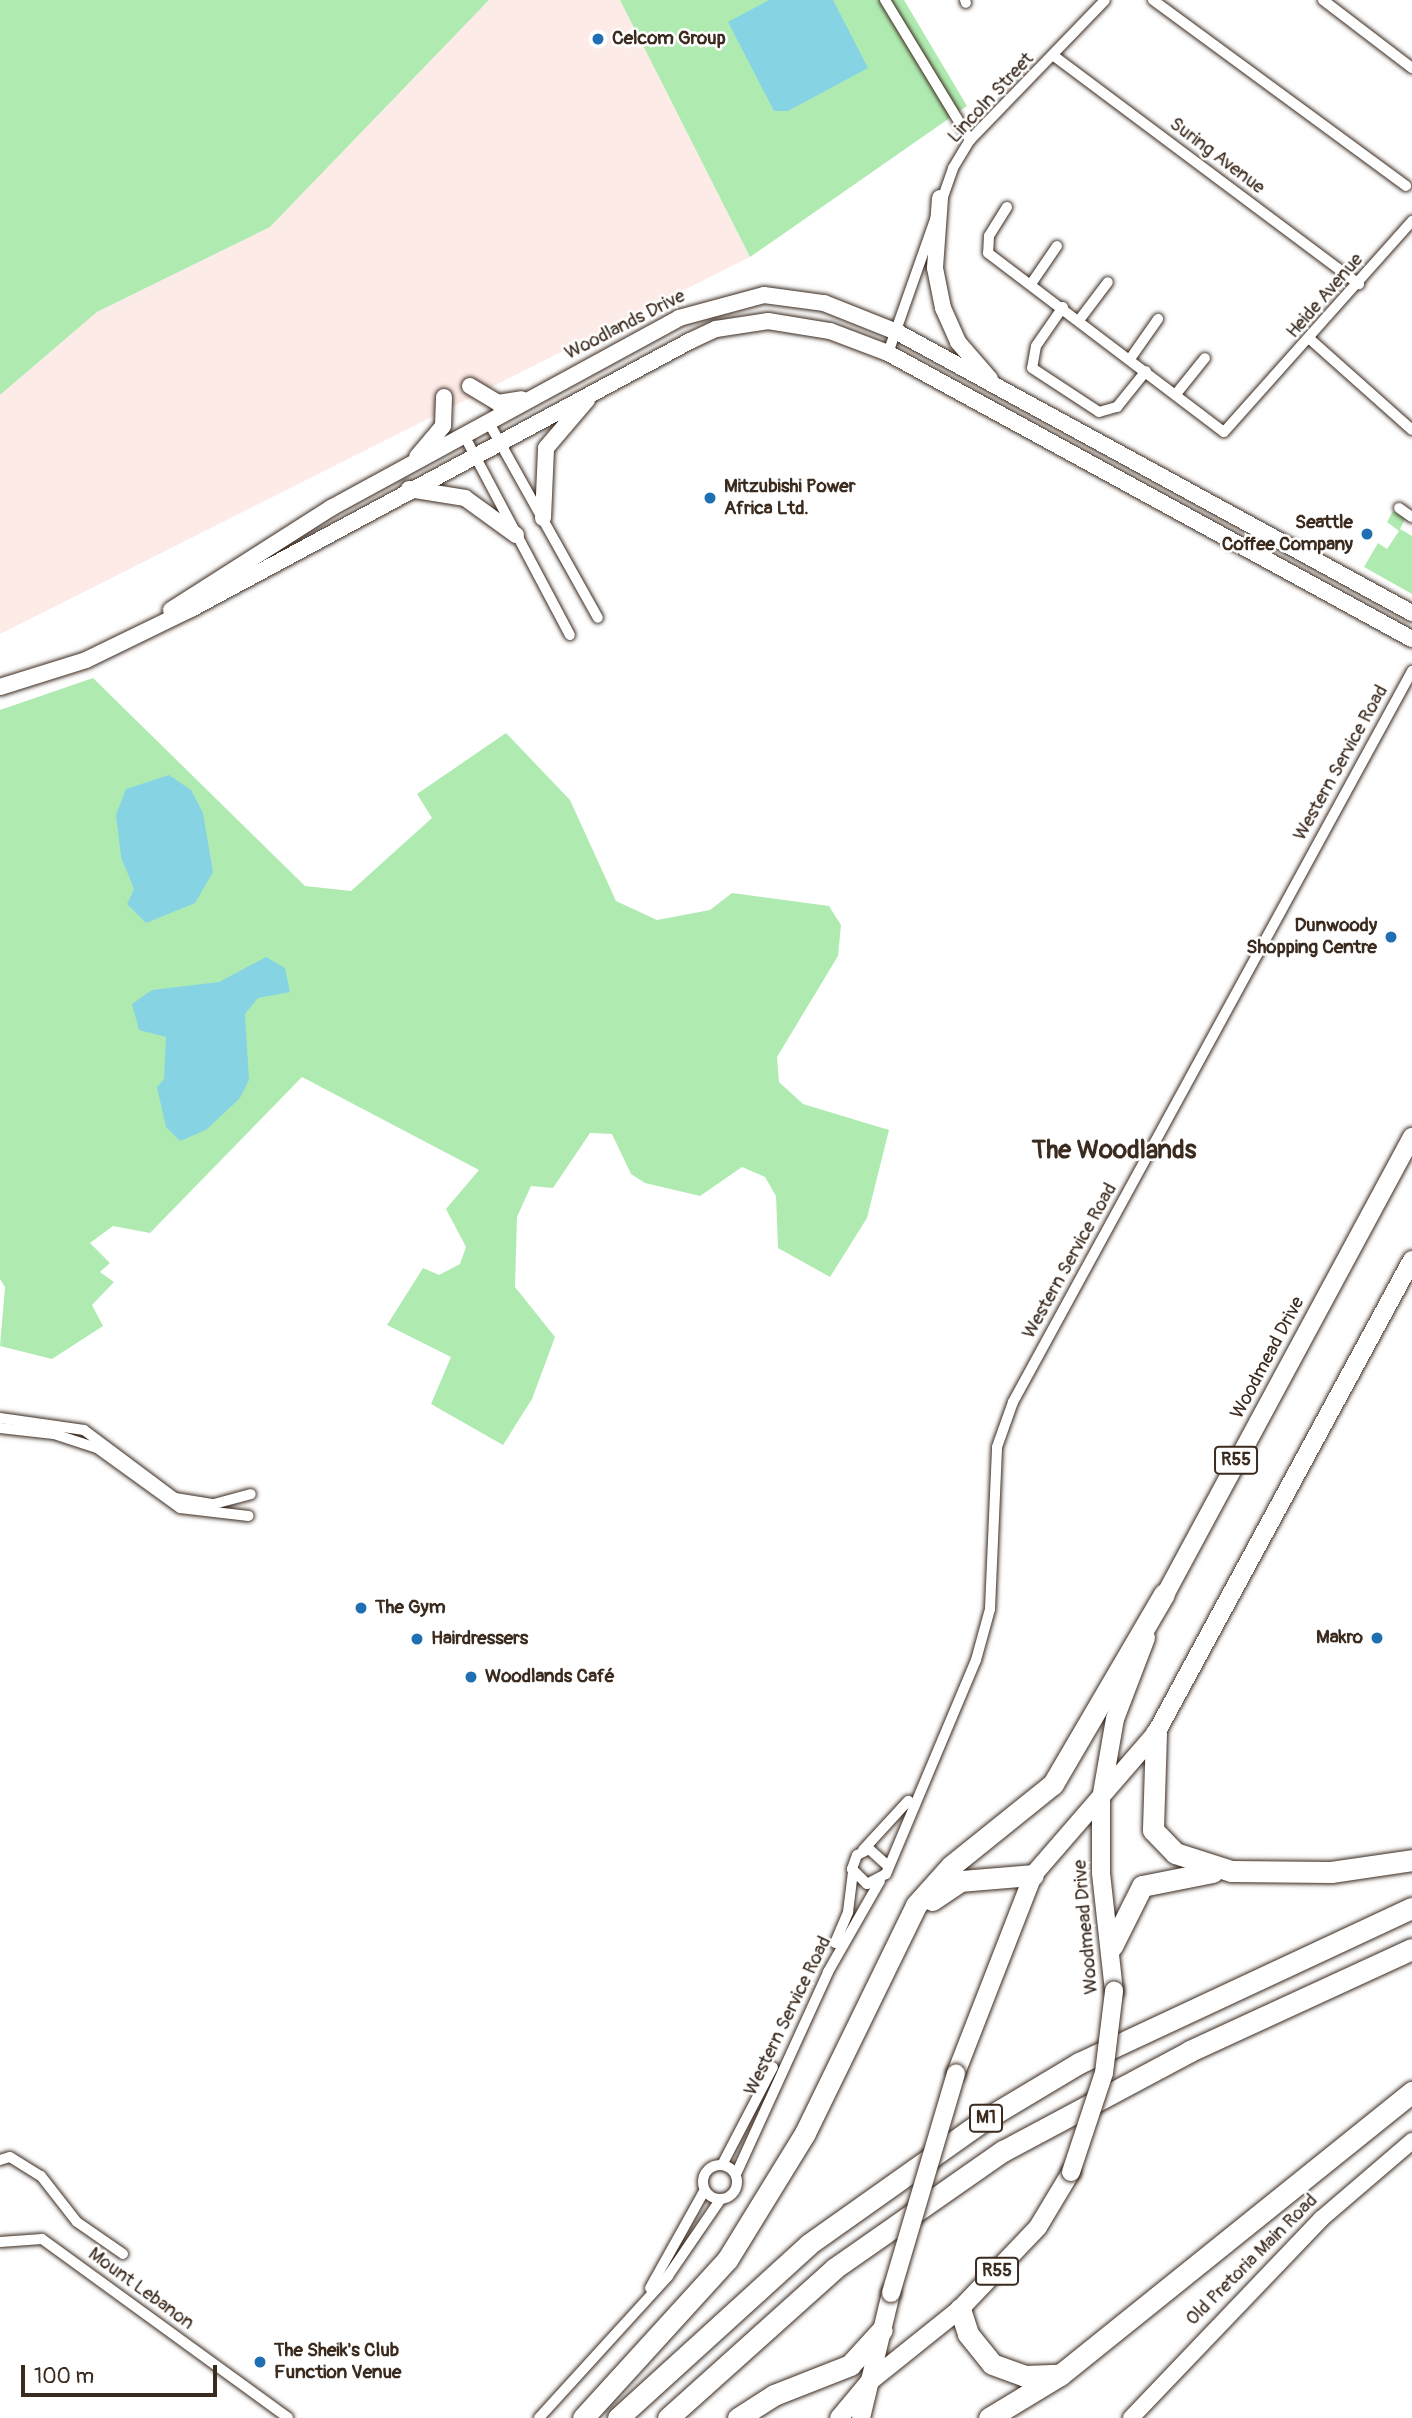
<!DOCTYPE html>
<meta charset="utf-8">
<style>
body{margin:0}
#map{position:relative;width:1412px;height:2418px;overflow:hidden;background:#fff;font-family:Pangolin,sans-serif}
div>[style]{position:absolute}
.built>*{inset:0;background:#fdebe8}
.green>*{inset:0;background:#afebb1}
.water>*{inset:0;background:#86d4e3}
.roads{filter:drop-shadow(0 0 2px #3b2a1e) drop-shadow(0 0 2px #3b2a1e)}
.minor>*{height:10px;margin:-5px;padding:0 5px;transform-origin:5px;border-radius:5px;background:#fff}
.minor>.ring{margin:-5px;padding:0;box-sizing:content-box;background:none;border:10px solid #fff;border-radius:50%}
.secondary>*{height:16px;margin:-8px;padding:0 8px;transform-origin:8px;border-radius:8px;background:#fff}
.primary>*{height:18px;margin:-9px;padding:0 9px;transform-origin:9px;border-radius:9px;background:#fff}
.motorway>*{height:21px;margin:-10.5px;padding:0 10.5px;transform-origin:10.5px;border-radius:10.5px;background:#fff}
.bridges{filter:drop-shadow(0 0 2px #3b2a1e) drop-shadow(0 0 2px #3b2a1e)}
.primary-bridge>*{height:18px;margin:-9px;padding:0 9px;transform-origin:9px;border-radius:9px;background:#fff}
.dots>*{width:19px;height:19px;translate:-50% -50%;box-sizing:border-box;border:4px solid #fff;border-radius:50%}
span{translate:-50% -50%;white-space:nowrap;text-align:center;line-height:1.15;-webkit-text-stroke:5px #fff;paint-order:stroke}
.shield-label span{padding:2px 5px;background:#fff;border:2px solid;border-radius:5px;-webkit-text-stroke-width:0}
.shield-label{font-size:18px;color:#3b2a1e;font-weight:700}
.poi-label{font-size:19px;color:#3b2a1e;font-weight:700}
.left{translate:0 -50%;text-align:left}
.right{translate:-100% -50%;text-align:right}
.street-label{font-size:19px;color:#3b2a1e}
.district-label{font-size:26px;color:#3b2a1e;font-weight:700}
.scale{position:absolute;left:21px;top:2365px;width:196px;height:32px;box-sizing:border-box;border:4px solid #3b2a1e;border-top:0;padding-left:9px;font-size:21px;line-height:24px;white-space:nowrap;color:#3b2a1e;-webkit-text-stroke:5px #fff;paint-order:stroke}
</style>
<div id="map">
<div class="built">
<i style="clip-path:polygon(489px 0,620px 0,750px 257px,0 634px,0 395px,97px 312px,270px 227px)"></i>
</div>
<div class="green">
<i style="clip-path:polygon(0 0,489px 0,270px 227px,97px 312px,0 395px)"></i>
<i style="clip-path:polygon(620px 0,904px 0,967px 106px,750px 257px)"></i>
<i style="clip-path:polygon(1393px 511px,1405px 519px,1400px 529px,1412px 536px,1412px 594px,1364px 567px,1378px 543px,1387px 549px,1399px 531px,1387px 522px)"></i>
<i style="clip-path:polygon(93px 678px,305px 886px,351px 891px,432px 818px,417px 794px,506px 733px,570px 800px,616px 901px,657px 920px,710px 910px,732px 893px,829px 906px,841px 925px,838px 956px,777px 1057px,779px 1082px,803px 1104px,889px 1130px,867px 1218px,830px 1277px,778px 1248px,776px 1196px,765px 1177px,742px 1167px,700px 1196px,645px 1183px,631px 1174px,612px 1134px,590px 1133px,553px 1188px,531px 1186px,517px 1217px,515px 1287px,555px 1337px,532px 1399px,503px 1445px,431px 1404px,451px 1357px,387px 1325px,423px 1268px,439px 1275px,460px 1264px,466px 1247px,446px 1209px,479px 1170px,302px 1077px,150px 1233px,113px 1226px,90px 1243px,110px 1263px,100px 1272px,114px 1282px,92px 1305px,103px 1326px,52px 1359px,0 1346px,5px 1287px,0 1279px,0 710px)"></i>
</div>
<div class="water">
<i style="clip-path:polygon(769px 0,833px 0,868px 68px,788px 111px,774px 111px,728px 22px)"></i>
<i style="clip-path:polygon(169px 775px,191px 790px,203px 813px,213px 872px,195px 903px,146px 923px,127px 904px,134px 889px,121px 857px,116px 815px,126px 789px)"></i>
<i style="clip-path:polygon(266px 957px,285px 968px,290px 992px,258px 998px,245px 1014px,249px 1080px,240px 1098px,206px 1130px,180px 1141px,166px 1127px,157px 1087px,164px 1079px,166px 1037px,139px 1030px,132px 1004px,152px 990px,219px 982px)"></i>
</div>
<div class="roads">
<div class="minor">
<i style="left:885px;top:0;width:164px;rotate:58.7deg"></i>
<i style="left:965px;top:0;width:3px;rotate:72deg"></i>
<i style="left:1153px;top:0;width:314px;rotate:36.3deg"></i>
<i style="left:1323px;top:0;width:112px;rotate:37.4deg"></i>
<i style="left:1054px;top:56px;width:381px;rotate:36.8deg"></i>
<i style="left:1007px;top:207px;width:34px;rotate:122deg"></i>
<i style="left:989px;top:236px;width:17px;rotate:93deg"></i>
<i style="left:988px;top:253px;width:296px;rotate:37.2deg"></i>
<i style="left:1224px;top:432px;width:283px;rotate:-48.3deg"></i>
<i style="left:1031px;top:284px;width:46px;rotate:-55.6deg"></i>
<i style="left:1063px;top:307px;width:47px;rotate:124.7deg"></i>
<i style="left:1036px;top:346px;width:22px;rotate:100deg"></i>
<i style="left:1032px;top:368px;width:80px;rotate:33.3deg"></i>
<i style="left:1099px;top:412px;width:19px;rotate:-16deg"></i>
<i style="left:1117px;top:407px;width:46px;rotate:-51.1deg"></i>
<i style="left:1080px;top:319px;width:46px;rotate:-52.9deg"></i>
<i style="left:1311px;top:340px;width:135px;rotate:41.7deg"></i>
<i style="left:888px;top:353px;width:196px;rotate:-70.6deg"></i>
<i style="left:953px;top:168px;width:33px;rotate:-59deg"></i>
<i style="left:970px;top:140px;width:194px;rotate:-46deg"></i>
<i style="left:1130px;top:359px;width:49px;rotate:-55deg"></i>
<i style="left:1176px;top:394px;width:46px;rotate:-51.1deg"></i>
<i style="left:489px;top:423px;width:223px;rotate:60.8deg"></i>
<i style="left:465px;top:437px;width:224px;rotate:62.1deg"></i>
<i style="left:1399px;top:508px;width:16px;rotate:35deg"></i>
<i style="left:0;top:1418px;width:85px;rotate:8.1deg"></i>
<i style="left:84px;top:1430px;width:114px;rotate:36.8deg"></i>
<i style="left:175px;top:1498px;width:39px;rotate:9deg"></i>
<i style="left:214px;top:1504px;width:38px;rotate:-15deg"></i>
<i style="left:0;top:1428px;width:54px;rotate:6.3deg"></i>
<i style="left:54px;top:1434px;width:45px;rotate:18deg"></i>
<i style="left:97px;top:1448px;width:102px;rotate:35.9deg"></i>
<i style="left:180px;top:1508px;width:69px;rotate:6.6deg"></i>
<i style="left:863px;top:1850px;width:67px;rotate:-47.4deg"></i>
<i style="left:888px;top:1866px;width:25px;rotate:-138deg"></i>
<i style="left:869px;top:1849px;width:13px;rotate:153deg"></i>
<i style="left:857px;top:1855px;width:15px;rotate:110deg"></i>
<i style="left:852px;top:1869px;width:21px;rotate:45deg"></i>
<i style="left:867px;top:1884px;width:21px;rotate:-28deg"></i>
<i style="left:886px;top:1874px;width:232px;rotate:-67.2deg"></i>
<i style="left:976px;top:1660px;width:53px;rotate:-74.6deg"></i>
<i style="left:990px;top:1609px;width:162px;rotate:-87.5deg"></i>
<i style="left:997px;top:1447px;width:48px;rotate:-70.4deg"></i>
<i style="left:1013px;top:1402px;width:833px;rotate:-61.37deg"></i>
<i style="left:835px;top:1943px;width:34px;rotate:-67deg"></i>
<i style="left:848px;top:1912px;width:40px;rotate:-82.9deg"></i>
<i style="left:0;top:2160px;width:10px;rotate:-17deg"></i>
<i style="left:10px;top:2157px;width:36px;rotate:32deg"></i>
<i style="left:41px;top:2176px;width:58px;rotate:52deg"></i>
<i style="left:77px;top:2222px;width:56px;rotate:34.8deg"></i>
<i style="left:723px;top:2163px;width:108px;rotate:-62.5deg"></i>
<i class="ring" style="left:703px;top:2165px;width:24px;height:24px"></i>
<i style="left:737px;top:2172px;width:220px;rotate:-65.5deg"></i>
<i style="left:828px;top:1972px;width:105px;rotate:-60.3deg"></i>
<i style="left:0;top:2242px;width:42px;rotate:-4.1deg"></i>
<i style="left:42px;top:2239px;width:304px;rotate:36deg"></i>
<i style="left:650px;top:2288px;width:109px;rotate:-60.8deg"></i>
<i style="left:539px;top:2418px;width:192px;rotate:-47.7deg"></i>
<i style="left:668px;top:2276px;width:92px;rotate:-55.6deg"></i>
</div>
<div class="secondary">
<i style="left:940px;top:198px;width:70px;rotate:94.1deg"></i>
<i style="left:935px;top:268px;width:41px;rotate:78.7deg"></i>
<i style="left:943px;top:308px;width:37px;rotate:66deg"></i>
<i style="left:958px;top:342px;width:49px;rotate:49.1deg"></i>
<i style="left:470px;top:386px;width:33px;rotate:31deg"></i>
<i style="left:498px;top:403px;width:24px;rotate:-9deg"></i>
<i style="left:417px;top:457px;width:40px;rotate:-50deg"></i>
<i style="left:443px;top:426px;width:29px;rotate:-88deg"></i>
<i style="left:409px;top:489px;width:57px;rotate:9.1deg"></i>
<i style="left:465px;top:498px;width:63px;rotate:36deg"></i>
<i style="left:543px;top:518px;width:70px;rotate:-87.5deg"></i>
<i style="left:546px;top:448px;width:63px;rotate:-49.5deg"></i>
<i style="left:171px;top:610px;width:190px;rotate:-32.5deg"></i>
<i style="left:331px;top:508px;width:396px;rotate:-28.6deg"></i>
<i style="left:679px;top:318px;width:88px;rotate:-15.1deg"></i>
<i style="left:764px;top:295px;width:61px;rotate:7.6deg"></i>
<i style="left:824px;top:303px;width:79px;rotate:21.7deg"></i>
<i style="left:897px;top:332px;width:587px;rotate:28.62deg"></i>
<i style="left:0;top:687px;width:90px;rotate:-17.4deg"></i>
<i style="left:86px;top:660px;width:117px;rotate:-25.9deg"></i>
<i style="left:191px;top:609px;width:566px;rotate:-28.24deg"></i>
<i style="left:690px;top:341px;width:29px;rotate:-25deg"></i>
<i style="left:716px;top:329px;width:53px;rotate:-8.7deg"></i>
<i style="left:768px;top:321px;width:63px;rotate:9.2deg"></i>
<i style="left:830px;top:331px;width:62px;rotate:20.8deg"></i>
<i style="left:888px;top:353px;width:597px;rotate:28.63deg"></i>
<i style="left:1131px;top:2418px;width:275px;rotate:-46.3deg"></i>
<i style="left:1321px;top:2219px;width:120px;rotate:-40.6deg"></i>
</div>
<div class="primary">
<i style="left:1159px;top:1606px;width:533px;rotate:-61.66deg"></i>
<i style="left:1114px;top:1991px;width:119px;rotate:-96.3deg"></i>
<i style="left:1101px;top:1873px;width:74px;rotate:-90deg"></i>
<i style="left:1101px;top:1799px;width:81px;rotate:-80.1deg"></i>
<i style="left:1115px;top:1719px;width:87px;rotate:-69.1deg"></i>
<i style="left:956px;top:2073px;width:212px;rotate:-68.7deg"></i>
<i style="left:1033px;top:1875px;width:188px;rotate:-49.1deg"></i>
<i style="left:1156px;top:1733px;width:538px;rotate:-61.58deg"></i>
<i style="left:839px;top:2418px;width:47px;rotate:-50.2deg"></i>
<i style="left:869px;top:2382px;width:117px;rotate:-38.7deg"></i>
<i style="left:960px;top:2309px;width:113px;rotate:-46.4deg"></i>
<i style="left:1038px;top:2227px;width:64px;rotate:-59deg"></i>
<i style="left:861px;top:2418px;width:129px;rotate:-76.5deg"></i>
</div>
<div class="motorway">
<i style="left:1156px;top:1733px;width:97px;rotate:91.8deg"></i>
<i style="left:1153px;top:1830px;width:32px;rotate:46deg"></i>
<i style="left:1175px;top:1853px;width:59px;rotate:17.8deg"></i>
<i style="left:1231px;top:1871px;width:100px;rotate:0.6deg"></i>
<i style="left:1331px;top:1872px;width:82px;rotate:-8.4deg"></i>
<i style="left:932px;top:1900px;width:34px;rotate:-34deg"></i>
<i style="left:960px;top:1881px;width:73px;rotate:-4.7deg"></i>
<i style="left:1112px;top:1946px;width:67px;rotate:-63.4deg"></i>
<i style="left:1142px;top:1886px;width:72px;rotate:-11.2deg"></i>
<i style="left:960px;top:2309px;width:26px;rotate:72deg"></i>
<i style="left:968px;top:2334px;width:38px;rotate:51deg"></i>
<i style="left:992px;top:2364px;width:35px;rotate:20deg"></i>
<i style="left:1025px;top:2376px;width:33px;rotate:-2deg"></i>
<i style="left:583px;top:2418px;width:214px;rotate:-47.7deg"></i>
<i style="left:727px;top:2260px;width:149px;rotate:-58.4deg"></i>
<i style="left:805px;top:2133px;width:254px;rotate:-64deg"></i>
<i style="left:916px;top:1905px;width:52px;rotate:-48.1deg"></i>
<i style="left:951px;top:1866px;width:131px;rotate:-38.8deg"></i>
<i style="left:1053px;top:1784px;width:220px;rotate:-59.7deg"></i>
<i style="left:618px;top:2418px;width:258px;rotate:-42.3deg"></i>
<i style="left:809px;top:2244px;width:218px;rotate:-35.3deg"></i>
<i style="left:987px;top:2118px;width:107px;rotate:-30.9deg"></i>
<i style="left:1079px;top:2063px;width:367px;rotate:-25deg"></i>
<i style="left:668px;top:2418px;width:224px;rotate:-41.9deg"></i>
<i style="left:835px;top:2268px;width:205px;rotate:-34.9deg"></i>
<i style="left:1003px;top:2151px;width:212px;rotate:-28.1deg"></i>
<i style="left:1190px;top:2051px;width:244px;rotate:-24.7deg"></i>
<i style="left:738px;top:2418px;width:43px;rotate:-32.6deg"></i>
<i style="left:774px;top:2395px;width:82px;rotate:-21.5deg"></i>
<i style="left:850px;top:2365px;width:47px;rotate:-47.6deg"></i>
<i style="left:989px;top:2418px;width:83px;rotate:-31.2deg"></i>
<i style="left:1060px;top:2375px;width:452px;rotate:-38.8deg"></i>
</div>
</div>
<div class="bridges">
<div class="primary-bridge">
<i style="left:1071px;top:2172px;width:104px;rotate:-71.6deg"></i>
<i style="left:1104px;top:2073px;width:83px;rotate:-83deg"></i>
<i style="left:891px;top:2293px;width:229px;rotate:-73.5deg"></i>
</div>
</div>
<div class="dots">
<i style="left:598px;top:39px;background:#1f6fb2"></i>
<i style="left:710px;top:498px;background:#1f6fb2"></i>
<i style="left:1367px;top:534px;background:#1f6fb2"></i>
<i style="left:1391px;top:937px;background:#1f6fb2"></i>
<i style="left:361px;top:1608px;background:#1f6fb2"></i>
<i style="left:1377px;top:1638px;background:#1f6fb2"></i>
<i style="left:417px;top:1639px;background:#1f6fb2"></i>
<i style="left:471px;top:1677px;background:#1f6fb2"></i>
<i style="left:260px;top:2362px;background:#1f6fb2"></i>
</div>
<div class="shield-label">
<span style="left:1236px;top:1460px">R55</span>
<span style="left:986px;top:2118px">M1</span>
<span style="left:997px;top:2271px">R55</span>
</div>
<div class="poi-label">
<span class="left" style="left:612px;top:39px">Celcom Group</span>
<span class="left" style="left:724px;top:498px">Mitzubishi Power<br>Africa Ltd.</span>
<span class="right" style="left:1353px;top:534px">Seattle<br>Coffee Company</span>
<span class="right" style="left:1377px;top:937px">Dunwoody<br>Shopping Centre</span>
<span class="left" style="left:375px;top:1608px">The Gym</span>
<span class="right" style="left:1363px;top:1638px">Makro</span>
<span class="left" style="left:431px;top:1639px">Hairdressers</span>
<span class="left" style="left:485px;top:1677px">Woodlands Café</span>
<span class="left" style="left:274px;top:2362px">The Sheik's Club<br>Function Venue</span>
</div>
<div class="street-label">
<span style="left:991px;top:98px;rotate:-47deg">Lincoln Street</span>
<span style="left:1217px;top:156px;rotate:37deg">Suring Avenue</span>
<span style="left:1325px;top:296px;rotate:-49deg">Heide Avenue</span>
<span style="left:625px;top:325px;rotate:-27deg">Woodlands Drive</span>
<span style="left:1341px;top:763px;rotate:-61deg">Western Service Road</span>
<span style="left:1070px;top:1261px;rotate:-61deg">Western Service Road</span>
<span style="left:1268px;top:1358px;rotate:-62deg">Woodmead Drive</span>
<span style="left:1086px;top:1927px;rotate:-95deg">Woodmead Drive</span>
<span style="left:788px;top:2016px;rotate:-64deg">Western Service Road</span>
<span style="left:1252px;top:2260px;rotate:-45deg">Old Pretoria Main Road</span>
<span style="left:141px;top:2289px;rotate:36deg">Mount Lebanon</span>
</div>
<div class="district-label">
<span style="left:1114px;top:1151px">The Woodlands</span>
</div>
<div class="scale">100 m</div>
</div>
